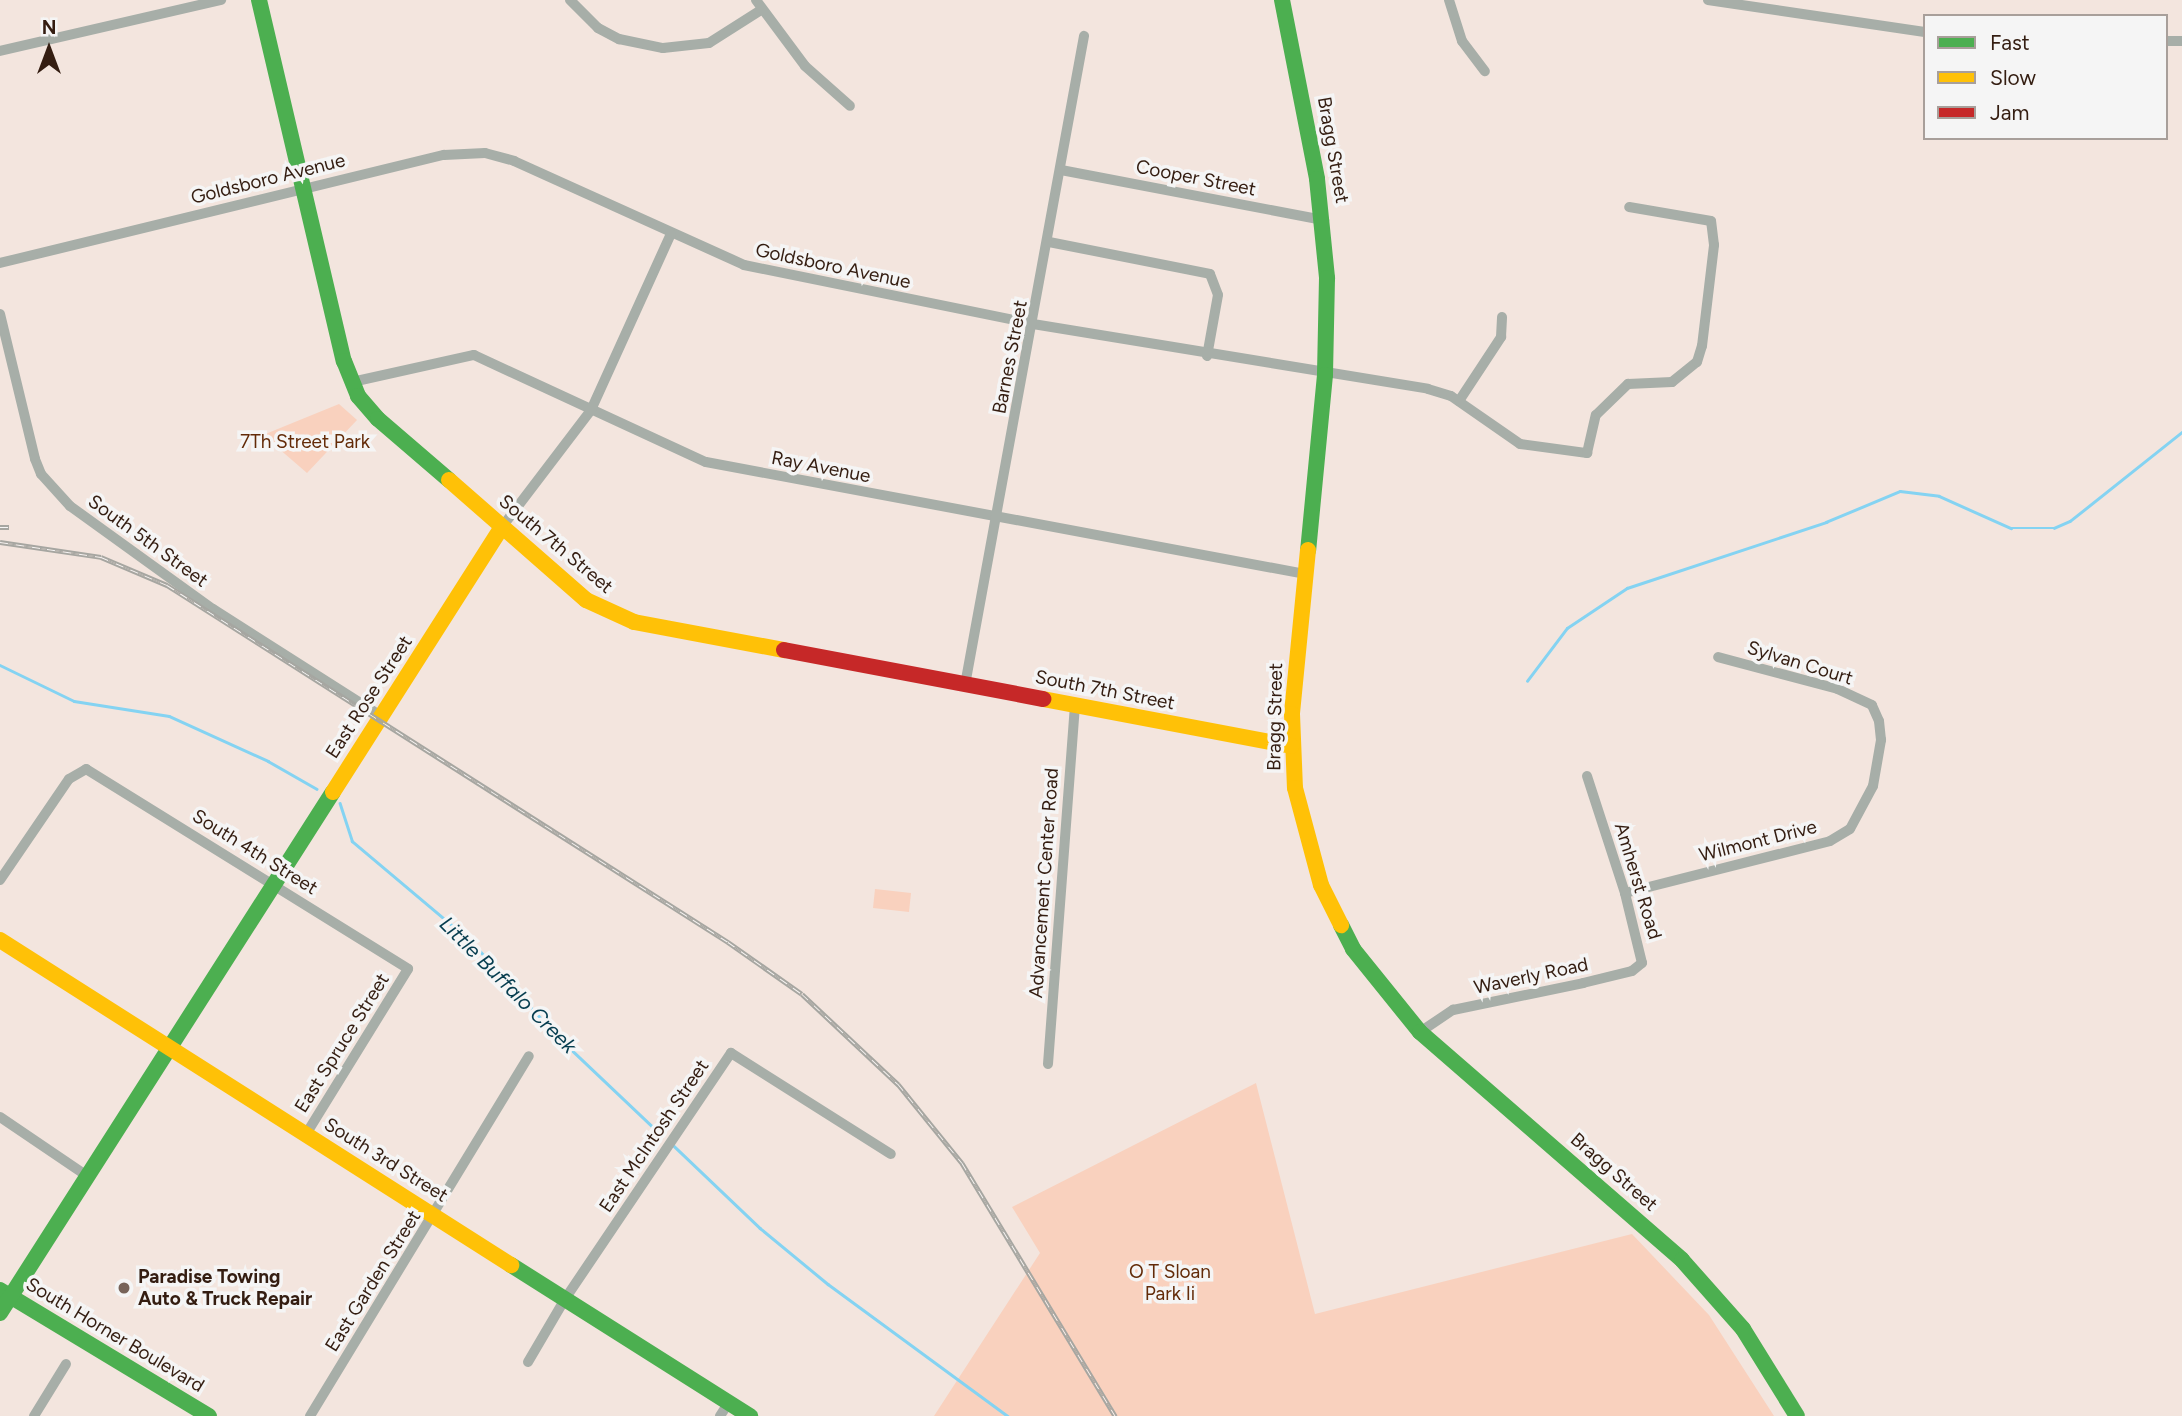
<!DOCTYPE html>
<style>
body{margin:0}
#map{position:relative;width:2182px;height:1416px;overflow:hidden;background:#f3e5de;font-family:Figtree,sans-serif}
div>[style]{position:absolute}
.green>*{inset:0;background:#f9d1be}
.stream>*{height:2.5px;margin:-1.25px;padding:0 1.25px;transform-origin:1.25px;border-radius:1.25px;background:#84d3f2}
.street>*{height:10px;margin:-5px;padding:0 5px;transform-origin:5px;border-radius:5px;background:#a7aea8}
.fast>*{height:16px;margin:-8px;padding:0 8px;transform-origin:8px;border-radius:8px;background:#4caf50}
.slow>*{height:16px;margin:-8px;padding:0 8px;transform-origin:8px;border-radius:8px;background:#ffc107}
.jam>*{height:16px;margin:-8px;padding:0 8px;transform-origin:8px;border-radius:8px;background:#c62828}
.rail>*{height:5px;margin-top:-2.5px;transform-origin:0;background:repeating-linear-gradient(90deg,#f5f5f5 0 8px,#a6a6a1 0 16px);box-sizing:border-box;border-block:2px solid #a6a6a1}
.dots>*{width:19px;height:19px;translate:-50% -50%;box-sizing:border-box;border:4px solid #f5f5f5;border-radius:50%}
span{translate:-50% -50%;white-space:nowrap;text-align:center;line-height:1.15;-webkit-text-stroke:7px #f5f5f5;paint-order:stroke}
.street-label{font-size:19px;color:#341d11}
.park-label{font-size:19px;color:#632b08}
.poi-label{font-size:19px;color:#341d11;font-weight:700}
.left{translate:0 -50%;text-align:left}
.water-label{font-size:21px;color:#063d4f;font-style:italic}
.legend{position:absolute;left:1923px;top:14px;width:245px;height:126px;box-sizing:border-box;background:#f5f5f5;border:2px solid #a89f9a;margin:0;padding:9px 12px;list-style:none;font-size:21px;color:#341d11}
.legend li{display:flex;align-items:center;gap:14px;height:35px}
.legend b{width:35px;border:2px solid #a89f9a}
.north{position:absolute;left:14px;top:14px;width:70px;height:70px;-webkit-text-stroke:5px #f5f5f5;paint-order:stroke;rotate:0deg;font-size:19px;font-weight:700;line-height:28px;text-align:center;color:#341d11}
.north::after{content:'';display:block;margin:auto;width:24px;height:32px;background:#341d11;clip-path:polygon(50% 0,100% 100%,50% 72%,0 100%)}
</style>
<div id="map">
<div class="green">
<i style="clip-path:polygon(339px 404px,357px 420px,307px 473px,263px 435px)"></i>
<i style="clip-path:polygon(875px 889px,911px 893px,909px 912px,873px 908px)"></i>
<i style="clip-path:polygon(1256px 1083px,1315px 1314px,1632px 1234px,1709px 1315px,1774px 1416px,934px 1416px,1040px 1253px,1012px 1207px)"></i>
</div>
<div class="stream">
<i style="left:0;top:665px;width:82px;rotate:25.9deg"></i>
<i style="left:74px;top:701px;width:96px;rotate:9deg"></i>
<i style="left:169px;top:716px;width:109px;rotate:24.4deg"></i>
<i style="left:268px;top:761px;width:56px;rotate:29.7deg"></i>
<i style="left:1527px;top:681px;width:66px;rotate:-53deg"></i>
<i style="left:1567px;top:628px;width:72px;rotate:-33.7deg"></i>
<i style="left:1627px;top:588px;width:210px;rotate:-18.3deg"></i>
<i style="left:1826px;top:522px;width:80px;rotate:-22.7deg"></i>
<i style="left:1900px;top:491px;width:39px;rotate:7deg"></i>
<i style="left:1939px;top:496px;width:79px;rotate:24deg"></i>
<i style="left:2011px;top:528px;width:43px"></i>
<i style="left:2054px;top:528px;width:17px;rotate:-24deg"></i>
<i style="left:2070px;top:521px;width:143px;rotate:-38.5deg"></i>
<i style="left:340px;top:803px;width:40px;rotate:72deg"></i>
<i style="left:352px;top:841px;width:157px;rotate:40.1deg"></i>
<i style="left:472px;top:942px;width:127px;rotate:47.9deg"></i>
<i style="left:557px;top:1036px;width:139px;rotate:43.5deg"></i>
<i style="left:674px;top:1146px;width:119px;rotate:43.6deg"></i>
<i style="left:760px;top:1228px;width:88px;rotate:39.5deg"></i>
<i style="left:828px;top:1284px;width:223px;rotate:36.3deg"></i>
</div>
<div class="street">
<i style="left:570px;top:0;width:40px;rotate:45deg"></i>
<i style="left:598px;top:28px;width:24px;rotate:28deg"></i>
<i style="left:619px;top:39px;width:45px;rotate:11.6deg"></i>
<i style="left:663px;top:48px;width:46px;rotate:-6.2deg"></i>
<i style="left:709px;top:43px;width:62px;rotate:-32.4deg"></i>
<i style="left:756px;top:0;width:82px;rotate:53.4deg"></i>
<i style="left:805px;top:66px;width:60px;rotate:41.6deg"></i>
<i style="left:1449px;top:0;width:43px;rotate:72.4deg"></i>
<i style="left:1462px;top:41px;width:38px;rotate:53deg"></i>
<i style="left:1708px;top:0;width:219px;rotate:8.4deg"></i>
<i style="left:2166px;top:41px;width:16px"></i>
<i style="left:0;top:51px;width:227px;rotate:-13deg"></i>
<i style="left:1061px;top:170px;width:268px;rotate:10.8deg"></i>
<i style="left:1049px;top:242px;width:164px;rotate:11.2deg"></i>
<i style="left:1210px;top:274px;width:22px;rotate:69deg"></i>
<i style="left:1218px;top:295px;width:62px;rotate:100.2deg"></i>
<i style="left:0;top:263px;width:457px;rotate:-13.7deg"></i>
<i style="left:444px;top:155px;width:41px;rotate:-2.8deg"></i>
<i style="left:485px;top:153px;width:30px;rotate:15deg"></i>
<i style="left:514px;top:161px;width:252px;rotate:24.3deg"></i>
<i style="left:744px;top:265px;width:295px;rotate:11.5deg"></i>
<i style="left:1033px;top:324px;width:400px;rotate:9.3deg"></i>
<i style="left:1428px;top:389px;width:24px;rotate:17deg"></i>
<i style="left:1451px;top:396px;width:84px;rotate:34.8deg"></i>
<i style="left:1520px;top:444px;width:68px;rotate:7.7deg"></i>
<i style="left:1587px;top:453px;width:39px;rotate:-77deg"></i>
<i style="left:1596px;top:415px;width:45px;rotate:-44.1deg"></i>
<i style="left:1628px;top:384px;width:44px;rotate:-2.6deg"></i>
<i style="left:1672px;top:382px;width:32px;rotate:-39deg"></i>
<i style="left:1697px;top:362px;width:17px;rotate:-73deg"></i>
<i style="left:1702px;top:346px;width:102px;rotate:-83.2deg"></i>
<i style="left:1714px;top:245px;width:24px;rotate:-97deg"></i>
<i style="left:1711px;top:221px;width:83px;rotate:-170.3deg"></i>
<i style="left:0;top:314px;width:149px;rotate:76.4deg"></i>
<i style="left:35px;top:459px;width:16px;rotate:68deg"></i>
<i style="left:41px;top:474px;width:43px;rotate:47.8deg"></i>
<i style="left:70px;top:506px;width:176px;rotate:35.8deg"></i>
<i style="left:213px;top:609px;width:199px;rotate:32.5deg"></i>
<i style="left:352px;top:382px;width:125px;rotate:-12.5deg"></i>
<i style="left:474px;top:355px;width:255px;rotate:24.8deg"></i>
<i style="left:706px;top:462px;width:609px;rotate:10.59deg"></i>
<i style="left:1459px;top:401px;width:77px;rotate:-56.7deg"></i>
<i style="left:1501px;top:337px;width:20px;rotate:-87deg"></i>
<i style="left:502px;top:527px;width:147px;rotate:-52.7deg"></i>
<i style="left:591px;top:410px;width:193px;rotate:-65.6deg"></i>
<i style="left:965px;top:685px;width:660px;rotate:-79.61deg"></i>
<i style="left:0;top:880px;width:122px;rotate:-55.7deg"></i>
<i style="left:69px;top:779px;width:20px;rotate:-30deg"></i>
<i style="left:86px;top:769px;width:379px;rotate:31.8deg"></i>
<i style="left:408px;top:969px;width:194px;rotate:121.7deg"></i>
<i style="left:1625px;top:893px;width:211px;rotate:-14.2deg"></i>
<i style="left:1830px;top:841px;width:23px;rotate:-31deg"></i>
<i style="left:1850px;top:829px;width:49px;rotate:-61.9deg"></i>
<i style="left:1873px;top:786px;width:47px;rotate:-80.1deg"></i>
<i style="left:1881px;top:740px;width:19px;rotate:-96deg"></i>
<i style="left:1879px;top:721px;width:17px;rotate:-114deg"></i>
<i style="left:1872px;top:705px;width:38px;rotate:-155deg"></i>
<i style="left:1838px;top:689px;width:124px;rotate:-165.1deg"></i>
<i style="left:1420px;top:1032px;width:40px;rotate:-34deg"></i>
<i style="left:1453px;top:1010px;width:133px;rotate:-11.7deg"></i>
<i style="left:1583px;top:983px;width:50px;rotate:-13.8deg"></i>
<i style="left:1632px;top:971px;width:13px;rotate:-39deg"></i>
<i style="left:1642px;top:963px;width:72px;rotate:-103.7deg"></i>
<i style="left:1625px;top:893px;width:123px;rotate:-108deg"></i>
<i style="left:1048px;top:1064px;width:360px;rotate:-85.7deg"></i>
<i style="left:0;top:1117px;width:105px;rotate:34.1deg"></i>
<i style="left:528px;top:1362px;width:73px;rotate:-59.6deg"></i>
<i style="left:565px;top:1299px;width:297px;rotate:-56deg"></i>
<i style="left:731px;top:1053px;width:189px;rotate:32.3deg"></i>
<i style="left:34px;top:1416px;width:61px;rotate:-58.4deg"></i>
<i style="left:310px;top:1416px;width:421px;rotate:-58.7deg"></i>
<i style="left:720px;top:1416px;width:17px;rotate:-57deg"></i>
</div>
<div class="fast">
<i style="left:259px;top:0;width:371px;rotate:76.8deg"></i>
<i style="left:344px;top:361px;width:38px;rotate:68deg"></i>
<i style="left:358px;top:396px;width:30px;rotate:49deg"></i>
<i style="left:378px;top:419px;width:94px;rotate:40.7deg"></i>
<i style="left:1282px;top:0;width:182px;rotate:78.9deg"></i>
<i style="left:1317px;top:179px;width:100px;rotate:84.2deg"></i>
<i style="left:1327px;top:278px;width:97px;rotate:91.2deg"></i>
<i style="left:1325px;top:375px;width:176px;rotate:95.5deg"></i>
<i style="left:1341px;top:925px;width:27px;rotate:63deg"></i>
<i style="left:1353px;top:949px;width:107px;rotate:51.1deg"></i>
<i style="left:1420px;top:1032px;width:347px;rotate:41deg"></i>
<i style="left:1682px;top:1260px;width:92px;rotate:48.5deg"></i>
<i style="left:1743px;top:1329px;width:102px;rotate:58.2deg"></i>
<i style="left:511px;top:1265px;width:283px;rotate:32.3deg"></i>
<i style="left:0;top:1290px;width:244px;rotate:31.1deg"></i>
<i style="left:0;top:1313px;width:618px;rotate:-57.42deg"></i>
</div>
<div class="slow">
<i style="left:449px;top:480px;width:182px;rotate:41.2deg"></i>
<i style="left:586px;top:600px;width:53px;rotate:24.6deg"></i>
<i style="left:634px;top:622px;width:153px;rotate:10.6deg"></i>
<i style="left:1308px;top:550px;width:165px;rotate:95.6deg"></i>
<i style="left:1292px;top:714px;width:74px;rotate:87.7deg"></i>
<i style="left:1295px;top:788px;width:100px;rotate:75deg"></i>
<i style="left:1321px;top:885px;width:45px;rotate:63.4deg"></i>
<i style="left:1043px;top:699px;width:253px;rotate:10.7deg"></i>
<i style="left:333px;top:792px;width:314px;rotate:-57.5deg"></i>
<i style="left:0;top:940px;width:606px;rotate:32.46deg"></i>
</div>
<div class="jam">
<i style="left:784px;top:650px;width:264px;rotate:10.7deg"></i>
</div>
<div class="rail">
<i style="left:0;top:527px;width:9px"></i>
<i style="left:0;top:542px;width:102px;rotate:8.4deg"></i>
<i style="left:101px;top:557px;width:72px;rotate:23deg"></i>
<i style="left:167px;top:585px;width:665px;rotate:32.47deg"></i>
<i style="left:728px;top:942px;width:90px;rotate:35.1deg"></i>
<i style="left:802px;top:994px;width:132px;rotate:43.2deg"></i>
<i style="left:898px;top:1084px;width:102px;rotate:51deg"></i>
<i style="left:962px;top:1163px;width:296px;rotate:58.8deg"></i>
</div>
<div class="dots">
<i style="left:124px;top:1288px;background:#776359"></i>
</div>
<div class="street-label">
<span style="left:1333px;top:150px;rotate:80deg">Bragg Street</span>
<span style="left:1196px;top:178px;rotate:11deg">Cooper Street</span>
<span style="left:268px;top:179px;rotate:-14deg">Goldsboro Avenue</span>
<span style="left:833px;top:266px;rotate:12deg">Goldsboro Avenue</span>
<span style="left:1010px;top:357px;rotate:-79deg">Barnes Street</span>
<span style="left:821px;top:467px;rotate:11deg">Ray Avenue</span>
<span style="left:148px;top:541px;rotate:36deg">South 5th Street</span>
<span style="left:556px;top:544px;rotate:40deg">South 7th Street</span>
<span style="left:1800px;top:663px;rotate:17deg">Sylvan Court</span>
<span style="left:1105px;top:690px;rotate:11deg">South 7th Street</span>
<span style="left:369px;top:697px;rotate:-57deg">East Rose Street</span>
<span style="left:1275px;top:717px;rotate:-89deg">Bragg Street</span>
<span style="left:1758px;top:841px;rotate:-14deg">Wilmont Drive</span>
<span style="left:255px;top:852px;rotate:32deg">South 4th Street</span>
<span style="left:1638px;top:881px;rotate:73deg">Amherst Road</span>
<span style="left:1044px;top:883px;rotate:-86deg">Advancement Center Road</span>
<span style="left:1531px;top:976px;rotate:-12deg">Waverly Road</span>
<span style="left:342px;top:1043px;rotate:-58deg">East Spruce Street</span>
<span style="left:654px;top:1136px;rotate:-56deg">East McIntosh Street</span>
<span style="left:386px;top:1160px;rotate:32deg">South 3rd Street</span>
<span style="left:1614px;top:1172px;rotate:41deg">Bragg Street</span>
<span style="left:373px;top:1281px;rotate:-58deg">East Garden Street</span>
<span style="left:115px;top:1335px;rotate:31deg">South Horner Boulevard</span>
</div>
<div class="park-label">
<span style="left:305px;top:442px">7Th Street Park</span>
<span style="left:1170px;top:1283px">O T Sloan<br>Park Ii</span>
</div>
<div class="poi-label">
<span class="left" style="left:138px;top:1288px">Paradise Towing<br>Auto &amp; Truck Repair</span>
</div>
<div class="water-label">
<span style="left:508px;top:985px;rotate:45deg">Little Buffalo Creek</span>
</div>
<ul class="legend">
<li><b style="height:9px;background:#4caf50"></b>Fast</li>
<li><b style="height:9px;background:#ffc107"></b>Slow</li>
<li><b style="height:9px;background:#c62828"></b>Jam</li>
</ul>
<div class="north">N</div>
</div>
